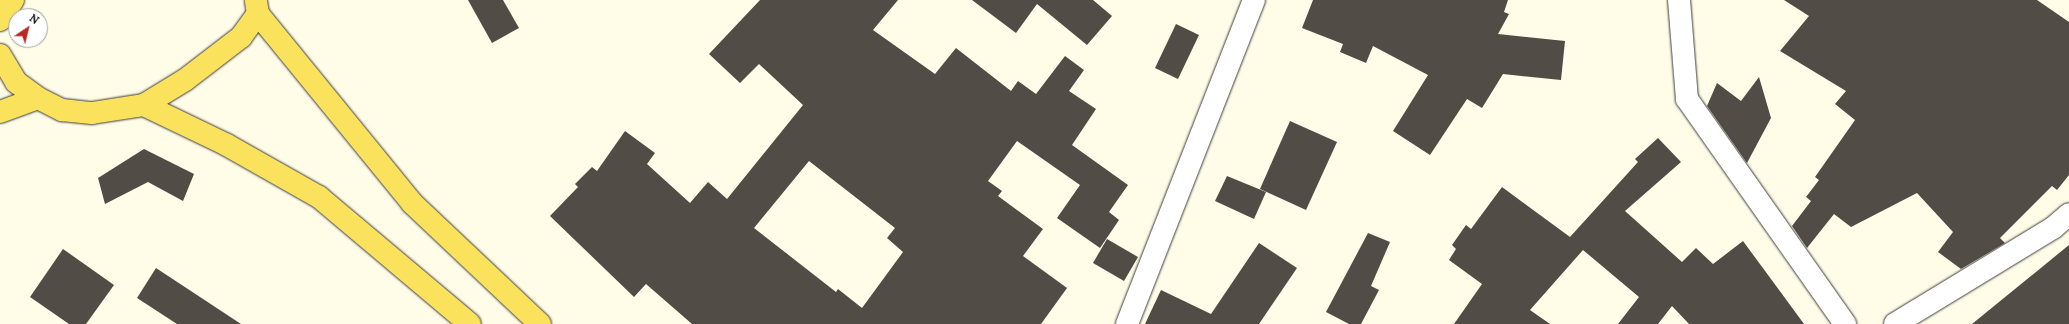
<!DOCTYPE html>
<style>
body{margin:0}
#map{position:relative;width:2069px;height:324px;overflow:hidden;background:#fffce7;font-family:Lora,serif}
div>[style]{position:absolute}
.building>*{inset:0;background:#524c46}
.roads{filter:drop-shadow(0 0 1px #3d3d3d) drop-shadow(0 0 1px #3d3d3d)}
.minor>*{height:22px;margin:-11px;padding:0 11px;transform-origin:11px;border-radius:11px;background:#fff}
.major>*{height:22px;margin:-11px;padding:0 11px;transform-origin:11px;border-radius:11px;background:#fae25c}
span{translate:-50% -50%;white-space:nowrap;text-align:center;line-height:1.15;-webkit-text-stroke:4px #fff;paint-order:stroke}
.north{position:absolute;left:8px;top:8px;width:40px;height:40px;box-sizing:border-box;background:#fff;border:1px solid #9d9d9d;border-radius:50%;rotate:35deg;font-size:11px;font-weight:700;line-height:16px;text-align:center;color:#0a0a0a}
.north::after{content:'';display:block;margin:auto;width:14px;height:18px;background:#b92923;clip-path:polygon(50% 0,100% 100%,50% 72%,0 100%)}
</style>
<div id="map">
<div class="building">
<i style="clip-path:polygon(468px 0,503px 0,519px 28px,492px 43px)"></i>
<i style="clip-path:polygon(evenodd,760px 0,898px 0,873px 30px,935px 74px,956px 48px,1011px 91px,1018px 81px,1036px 94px,1065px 56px,1084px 70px,1069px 91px,1096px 109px,1072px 145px,1128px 185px,1109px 212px,1119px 220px,1100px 248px,1057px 218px,1080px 185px,1017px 141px,988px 181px,1002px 191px,998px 196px,1043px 229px,1023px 256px,1067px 288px,1041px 324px,692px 324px,646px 284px,634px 297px,550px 216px,578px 187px,575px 184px,592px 167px,597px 171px,625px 131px,655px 153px,647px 164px,690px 203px,708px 182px,727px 199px,803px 105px,759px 64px,740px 83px,709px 54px,760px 0,809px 161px,895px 228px,887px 238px,903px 252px,862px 308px,838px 289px,836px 292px,754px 228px,809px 161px)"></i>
<i style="clip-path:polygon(972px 0,1093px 0,1112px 16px,1087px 45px,1037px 4px,1016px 33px)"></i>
<i style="clip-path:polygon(1313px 0,1508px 0,1504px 12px,1509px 14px,1498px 34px,1565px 41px,1561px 80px,1503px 74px,1482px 108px,1467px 99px,1430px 155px,1393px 131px,1428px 75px,1373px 46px,1366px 63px,1340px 52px,1343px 44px,1302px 28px)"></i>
<i style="clip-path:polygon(1784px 0,2037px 0,2069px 22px,2069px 175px,2057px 190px,2052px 186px,2000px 238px,2005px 243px,1961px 269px,1938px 252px,1953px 232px,1917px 193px,1851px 227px,1834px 214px,1807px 248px,1792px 226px,1811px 201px,1806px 197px,1819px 180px,1815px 177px,1855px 120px,1835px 104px,1846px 91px,1780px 51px,1809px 16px)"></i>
<i style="clip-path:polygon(1176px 24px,1199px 35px,1178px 79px,1155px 68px)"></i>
<i style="clip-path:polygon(1759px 77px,1771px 118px,1747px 163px,1707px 106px,1717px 83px,1741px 101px)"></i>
<i style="clip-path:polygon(1290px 121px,1337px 142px,1306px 210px,1260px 189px)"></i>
<i style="clip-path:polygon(1658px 138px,1681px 162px,1625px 211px,1682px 262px,1696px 248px,1713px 264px,1743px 241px,1804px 324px,1689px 324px,1672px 306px,1658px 324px,1618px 324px,1639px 297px,1583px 250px,1530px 310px,1550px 324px,1454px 324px,1482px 284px,1449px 260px,1456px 249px,1452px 245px,1466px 225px,1471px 229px,1502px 187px,1570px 237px,1638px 162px,1635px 159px)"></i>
<i style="clip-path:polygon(144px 149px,194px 174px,183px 201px,148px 182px,105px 204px,98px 178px)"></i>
<i style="clip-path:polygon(1227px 176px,1266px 192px,1254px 219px,1215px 201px)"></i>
<i style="clip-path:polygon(1368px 233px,1390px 242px,1371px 286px,1379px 290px,1361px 324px,1349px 324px,1326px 312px)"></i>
<i style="clip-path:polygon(1107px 239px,1138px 257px,1124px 281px,1093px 263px)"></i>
<i style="clip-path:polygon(1259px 243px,1297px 268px,1259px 324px,1145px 324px,1161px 290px,1211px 314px)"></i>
<i style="clip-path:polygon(2069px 245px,2069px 324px,1972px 324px)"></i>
<i style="clip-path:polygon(63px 249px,114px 285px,86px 324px,69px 324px,30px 297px)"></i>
<i style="clip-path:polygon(156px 268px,241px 324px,177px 324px,137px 298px)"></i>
</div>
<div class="roads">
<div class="minor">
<i style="left:1679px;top:0;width:99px;rotate:85.4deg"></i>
<i style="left:1687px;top:99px;width:275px;rotate:54.9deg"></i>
<i style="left:1127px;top:324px;width:348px;rotate:-68.6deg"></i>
<i style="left:1895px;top:324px;width:185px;rotate:-31.3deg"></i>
<i style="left:2053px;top:228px;width:21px;rotate:-41deg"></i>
</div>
<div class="major">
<i style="left:258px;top:14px;width:244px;rotate:50.8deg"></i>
<i style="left:412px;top:203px;width:176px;rotate:43.4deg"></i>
<i style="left:0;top:20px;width:24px;rotate:-57deg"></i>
<i style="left:0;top:55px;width:31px;rotate:59deg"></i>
<i style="left:16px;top:82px;width:27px;rotate:36deg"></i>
<i style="left:38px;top:98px;width:27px;rotate:27deg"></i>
<i style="left:62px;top:110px;width:30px;rotate:6deg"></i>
<i style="left:92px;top:113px;width:53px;rotate:-8.7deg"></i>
<i style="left:144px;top:105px;width:48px;rotate:-31.4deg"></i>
<i style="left:185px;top:80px;width:71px;rotate:-37.5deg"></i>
<i style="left:241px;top:37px;width:29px;rotate:-54deg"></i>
<i style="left:258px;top:14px;width:13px;rotate:-99deg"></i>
<i style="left:144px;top:105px;width:92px;rotate:25.7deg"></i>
<i style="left:227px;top:145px;width:106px;rotate:29.5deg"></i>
<i style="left:319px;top:197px;width:197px;rotate:40.1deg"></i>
<i style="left:0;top:112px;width:40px;rotate:-20.2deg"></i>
</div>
</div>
<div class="north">N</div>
</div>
